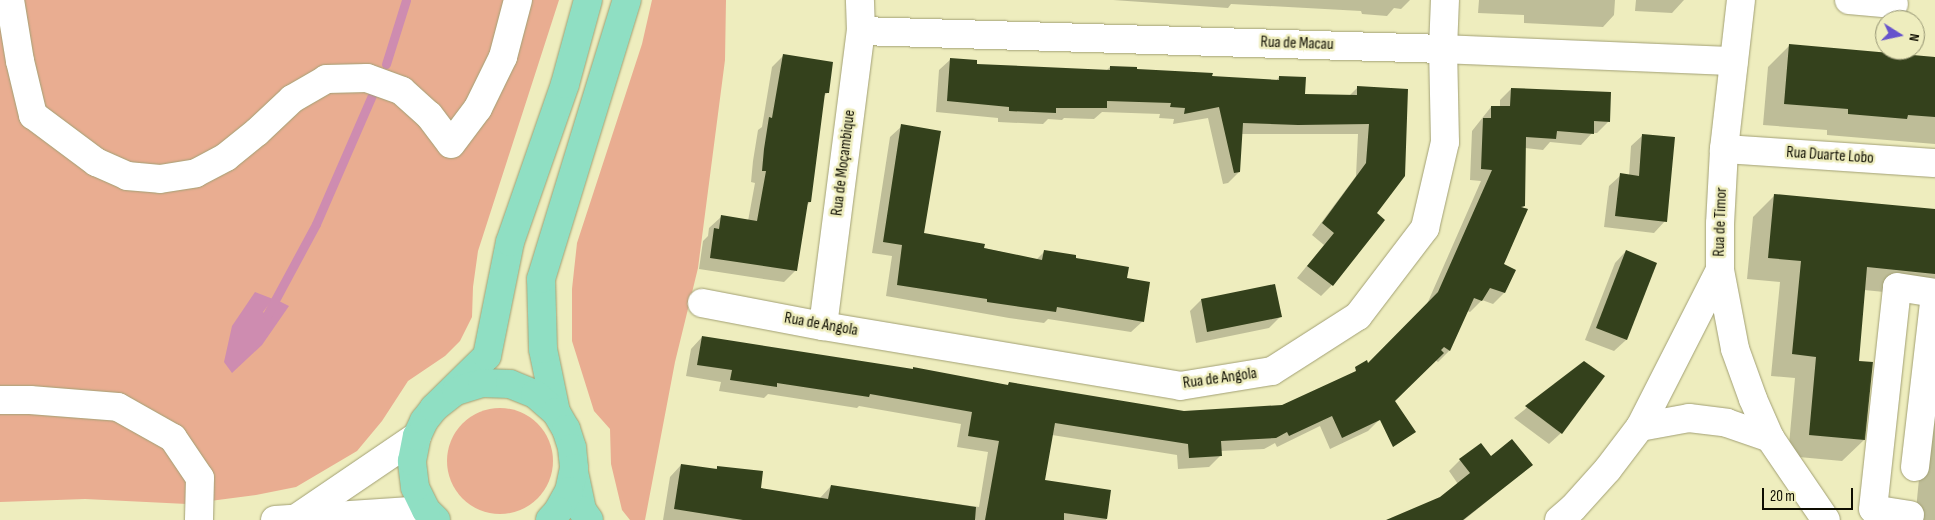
<!DOCTYPE html>
<meta charset="utf-8">
<style>
body{margin:0}
#map{position:relative;width:1935px;height:520px;overflow:hidden;background:#eeedbe;font-family:"Sofia Sans Condensed",sans-serif}
div>[style]{position:absolute}
.green>*{inset:0;background:#e9ad91}
.round{border-radius:50%}
.water>*{inset:0;background:#ce8cb0}
.shadow>*{inset:0;background:#0003}
.stream>*{height:9px;margin:-4.5px;padding:0 4.5px;transform-origin:4.5px;border-radius:4.5px;background:#ce8cb0}
.building>*{inset:0;background:#34411c}
.roads{filter:drop-shadow(0 0 1px #a2a074) drop-shadow(0 0 1px #a2a074)}
.minor>*{height:28px;margin:-14px;padding:0 14px;transform-origin:14px;border-radius:14px;background:#fff}
.major>*{height:28px;margin:-14px;padding:0 14px;transform-origin:14px;border-radius:14px;background:#8fdfc3}
span{translate:-50% -50%;white-space:nowrap;text-align:center;line-height:1.15;-webkit-text-stroke:5px #eeedbe;paint-order:stroke}
.street-label{font-size:16px;color:#0e0d01}
.north{position:absolute;left:1875px;top:10px;width:50px;height:50px;box-sizing:border-box;background:#eeedbe;border:1px solid #949372;border-radius:50%;rotate:100deg;font-size:14px;font-weight:700;line-height:20px;text-align:center;color:#0e0d01}
.north::after{content:'';display:block;margin:auto;width:18px;height:22px;background:#6653cc;clip-path:polygon(50% 0,100% 100%,50% 72%,0 100%)}
.scale{position:absolute;left:1762px;top:488px;width:91px;height:22px;box-sizing:border-box;border:2px solid #0e0d01;border-top:0;padding-left:6px;font-size:15px;line-height:18px;white-space:nowrap;color:#0e0d01;-webkit-text-stroke:4px #eeedbe;paint-order:stroke}
</style>
<div id="map">
<div class="green">
<i style="clip-path:polygon(0 0,559px 0,478px 251px,473px 287px,472px 317px,460px 341px,445px 356px,408px 381px,382px 421px,357px 451px,296px 487px,256px 495px,187px 504px,85px 499px,0 502px)"></i>
<i style="clip-path:polygon(652px 0,726px 0,725px 60px,698px 268px,675px 362px,645px 520px,630px 520px,622px 510px,611px 464px,610px 429px,594px 411px,572px 341px,572px 289px,577px 243px,642px 44px)"></i>
<i class="round" style="left:447px;top:408px;width:106px;height:106px"></i>
</div>
<div class="water">
<i style="clip-path:polygon(255px 292px,273px 299px,263px 312px,266px 315px,277px 300px,289px 306px,262px 345px,232px 373px,224px 362px,232px 326px)"></i>
</div>
<div class="shadow">
<i style="clip-path:polygon(1113px 0,1410px 0,1401px 9px,1394px 8px,1387px 16px,1362px 14px,1361px 11px,1231px 4px,1228px 8px)"></i>
<i style="clip-path:polygon(1479px 0,1615px 0,1614px 15px,1603px 27px,1524px 23px,1524px 15px,1478px 13px)"></i>
<i style="clip-path:polygon(1636px 0,1684px 0,1672px 13px,1635px 11px)"></i>
<i style="clip-path:polygon(1790px 45px,1935px 58px,1935px 144px,1827px 135px,1827px 130px,1763px 125px,1768px 67px)"></i>
<i style="clip-path:polygon(783px 56px,827px 93px,823px 97px,810px 202px,806px 206px,796px 270px,784px 282px,699px 269px,703px 241px,708px 236px,709px 228px,721px 217px,748px 221px,755px 183px,751px 182px,753px 161px,758px 130px,762px 127px,772px 67px)"></i>
<i style="clip-path:polygon(951px 59px,975px 65px,1106px 71px,1110px 67px,1210px 78px,1276px 81px,1279px 77px,1304px 95px,1349px 96px,1358px 87px,1407px 90px,1375px 213px,1332px 285px,1321px 296px,1297px 278px,1324px 245px,1312px 235px,1356px 176px,1358px 134px,1241px 134px,1239px 172px,1228px 183px,1223px 184px,1208px 118px,1173px 124px,1174px 119px,1159px 118px,1160px 114px,1102px 112px,1094px 119px,1064px 118px,1062px 120px,1048px 119px,1043px 124px,998px 122px,998px 118px,936px 112px,939px 70px)"></i>
<i style="clip-path:polygon(1511px 89px,1608px 122px,1597px 133px,1592px 133px,1581px 145px,1550px 142px,1543px 150px,1525px 148px,1524px 205px,1502px 265px,1514px 270px,1504px 293px,1493px 304px,1482px 300px,1470px 312px,1467px 311px,1449px 351px,1438px 362px,1435px 360px,1378px 416px,1380px 419px,1368px 431px,1330px 449px,1320px 426px,1277px 447px,1275px 443px,1264px 449px,1220px 451px,1220px 456px,1209px 467px,1178px 469px,1177px 455px,1052px 435px,1044px 481px,1109px 491px,1106px 520px,663px 520px,670px 477px,681px 465px,715px 470px,718px 467px,760px 489px,820px 498px,831px 486px,979px 507px,988px 452px,957px 447px,961px 424px,859px 406px,857px 408px,768px 394px,764px 398px,719px 391px,721px 382px,686px 376px,691px 349px,702px 337px,912px 370px,913px 368px,1007px 386px,1009px 383px,1184px 412px,1282px 406px,1363px 370px,1427px 304px,1481px 181px,1470px 180px,1472px 131px,1491px 107px,1500px 107px,1500px 100px)"></i>
<i style="clip-path:polygon(902px 126px,923px 234px,1036px 260px,1045px 251px,1126px 279px,1143px 321px,1131px 332px,1048px 319px,1044px 323px,1009px 318px,886px 296px,892px 256px,872px 253px,890px 137px)"></i>
<i style="clip-path:polygon(1643px 135px,1665px 221px,1654px 233px,1604px 227px,1609px 186px,1621px 175px,1629px 176px,1631px 146px)"></i>
<i style="clip-path:polygon(1775px 195px,1935px 210px,1935px 297px,1864px 290px,1858px 362px,1864px 440px,1842px 461px,1788px 456px,1795px 378px,1771px 376px,1780px 282px,1747px 279px,1753px 217px)"></i>
<i style="clip-path:polygon(1626px 251px,1655px 263px,1626px 340px,1614px 351px,1585px 340px,1615px 263px)"></i>
<i style="clip-path:polygon(1201px 300px,1280px 317px,1269px 328px,1196px 343px,1190px 311px)"></i>
<i style="clip-path:polygon(1935px 315px,1935px 520px,1915px 520px)"></i>
<i style="clip-path:polygon(1584px 362px,1561px 433px,1549px 444px,1514px 418px)"></i>
<i style="clip-path:polygon(1491px 458px,1532px 465px,1464px 520px,1447px 520px,1458px 484px,1449px 471px,1460px 460px)"></i>
</div>
<div class="stream">
<i style="left:386px;top:64px;width:67px;rotate:-72.6deg"></i>
<i style="left:267px;top:315px;width:103px;rotate:-61.7deg"></i>
<i style="left:316px;top:224px;width:141px;rotate:-66.5deg"></i>
</div>
<div class="building">
<i style="clip-path:polygon(1789px 44px,1935px 57px,1935px 117px,1908px 115px,1907px 119px,1848px 114px,1848px 109px,1784px 104px)"></i>
<i style="clip-path:polygon(783px 54px,833px 62px,829px 93px,825px 93px,811px 202px,808px 202px,797px 271px,710px 258px,714px 228px,719px 229px,721px 215px,757px 221px,766px 171px,762px 171px,764px 149px,769px 117px,772px 118px)"></i>
<i style="clip-path:polygon(950px 58px,977px 60px,977px 64px,1110px 70px,1110px 66px,1137px 67px,1137px 69px,1213px 73px,1212px 76px,1279px 80px,1279px 76px,1306px 77px,1305px 94px,1357px 95px,1357px 86px,1408px 89px,1405px 176px,1377px 213px,1385px 220px,1333px 286px,1307px 266px,1334px 233px,1322px 223px,1366px 163px,1369px 124px,1298px 125px,1243px 123px,1240px 172px,1234px 173px,1219px 107px,1184px 114px,1185px 108px,1170px 107px,1171px 103px,1107px 101px,1107px 108px,1056px 108px,1056px 113px,1009px 111px,1009px 107px,947px 101px)"></i>
<i style="clip-path:polygon(1511px 88px,1611px 92px,1610px 122px,1594px 121px,1594px 134px,1557px 131px,1556px 139px,1526px 137px,1525px 206px,1521px 207px,1528px 209px,1504px 264px,1516px 270px,1505px 293px,1490px 288px,1482px 301px,1474px 298px,1450px 351px,1444px 347px,1441px 350px,1444px 353px,1395px 401px,1416px 432px,1393px 447px,1380px 420px,1342px 438px,1332px 416px,1289px 436px,1287px 432px,1276px 438px,1221px 441px,1222px 456px,1189px 458px,1188px 444px,1055px 423px,1045px 480px,1111px 490px,1107px 519px,1064px 513px,1064px 520px,985px 520px,999px 441px,968px 436px,972px 412px,870px 394px,869px 397px,777px 383px,777px 387px,730px 380px,732px 370px,697px 365px,702px 336px,913px 369px,913px 367px,1008px 385px,1009px 382px,1184px 411px,1282px 405px,1356px 371px,1355px 367px,1367px 360px,1368px 363px,1438px 292px,1492px 170px,1481px 169px,1483px 118px,1491px 118px,1491px 106px,1510px 106px)"></i>
<i style="clip-path:polygon(901px 124px,941px 131px,924px 233px,985px 244px,984px 248px,1042px 260px,1044px 250px,1076px 255px,1076px 258px,1129px 267px,1127px 278px,1150px 282px,1144px 322px,1057px 307px,1056px 312px,1021px 307px,987px 302px,987px 299px,897px 285px,902px 245px,883px 242px)"></i>
<i style="clip-path:polygon(1642px 134px,1675px 137px,1667px 222px,1615px 216px,1620px 173px,1639px 176px)"></i>
<i style="clip-path:polygon(1774px 194px,1935px 209px,1935px 274px,1867px 267px,1859px 361px,1873px 362px,1865px 440px,1809px 435px,1816px 357px,1792px 354px,1801px 261px,1768px 258px)"></i>
<i style="clip-path:polygon(1626px 250px,1657px 263px,1627px 340px,1596px 328px)"></i>
<i style="clip-path:polygon(1275px 284px,1282px 317px,1207px 332px,1201px 299px)"></i>
<i style="clip-path:polygon(1584px 361px,1605px 376px,1562px 434px,1525px 406px)"></i>
<i style="clip-path:polygon(1512px 439px,1533px 465px,1463px 520px,1386px 520px,1440px 497px,1470px 473px,1459px 459px,1481px 443px,1491px 456px)"></i>
<i style="clip-path:polygon(681px 464px,717px 469px,717px 466px,763px 471px,761px 488px,828px 499px,831px 485px,976px 507px,975px 520px,743px 520px,674px 509px)"></i>
</div>
<div class="roads">
<div class="minor">
<i style="left:10px;top:0;width:62px;rotate:80.7deg"></i>
<i style="left:20px;top:61px;width:56px;rotate:76.5deg"></i>
<i style="left:33px;top:115px;width:79px;rotate:36.7deg"></i>
<i style="left:96px;top:162px;width:34px;rotate:24deg"></i>
<i style="left:127px;top:176px;width:33px;rotate:5deg"></i>
<i style="left:160px;top:179px;width:36px;rotate:-9deg"></i>
<i style="left:196px;top:173px;width:34px;rotate:-28deg"></i>
<i style="left:226px;top:157px;width:40px;rotate:-39deg"></i>
<i style="left:257px;top:132px;width:48px;rotate:-43.3deg"></i>
<i style="left:292px;top:99px;width:39px;rotate:-30deg"></i>
<i style="left:326px;top:79px;width:41px;rotate:-1.4deg"></i>
<i style="left:367px;top:78px;width:37px;rotate:20deg"></i>
<i style="left:402px;top:91px;width:36px;rotate:42deg"></i>
<i style="left:429px;top:115px;width:36px;rotate:53deg"></i>
<i style="left:451px;top:144px;width:45px;rotate:-53.1deg"></i>
<i style="left:478px;top:108px;width:57px;rotate:-63.9deg"></i>
<i style="left:503px;top:57px;width:59px;rotate:-75.3deg"></i>
<i style="left:1849px;top:0;width:45px;rotate:5.1deg"></i>
<i style="left:861px;top:31px;width:582px;rotate:1.77deg"></i>
<i style="left:1443px;top:49px;width:291px;rotate:2.4deg"></i>
<i style="left:1724px;top:149px;width:211px;rotate:3.8deg"></i>
<i style="left:1720px;top:270px;width:80px;rotate:79.2deg"></i>
<i style="left:1735px;top:349px;width:53px;rotate:70.2deg"></i>
<i style="left:1753px;top:399px;width:43px;rotate:66.4deg"></i>
<i style="left:1770px;top:438px;width:99px;rotate:55.7deg"></i>
<i style="left:702px;top:303px;width:123px;rotate:10.8deg"></i>
<i style="left:823px;top:326px;width:362px;rotate:9.5deg"></i>
<i style="left:1180px;top:386px;width:93px;rotate:-9.3deg"></i>
<i style="left:1272px;top:371px;width:102px;rotate:-32.6deg"></i>
<i style="left:1358px;top:316px;width:111px;rotate:-52.7deg"></i>
<i style="left:1425px;top:228px;width:88px;rotate:-76.9deg"></i>
<i style="left:1445px;top:142px;width:93px;rotate:-91.2deg"></i>
<i style="left:1443px;top:49px;width:49px;rotate:-87.7deg"></i>
<i style="left:823px;top:326px;width:297px;rotate:-82.7deg"></i>
<i style="left:861px;top:31px;width:31px;rotate:-92deg"></i>
<i style="left:0;top:400px;width:30px"></i>
<i style="left:30px;top:400px;width:88px;rotate:4.5deg"></i>
<i style="left:118px;top:407px;width:63px;rotate:29.4deg"></i>
<i style="left:173px;top:438px;width:48px;rotate:56deg"></i>
<i style="left:200px;top:478px;width:42px;rotate:91.4deg"></i>
<i style="left:1640px;top:427px;width:50px;rotate:-10.4deg"></i>
<i style="left:1689px;top:418px;width:38px;rotate:7deg"></i>
<i style="left:1727px;top:423px;width:46px;rotate:19.2deg"></i>
<i style="left:1915px;top:467px;width:174px;rotate:-83.4deg"></i>
<i style="left:1910px;top:515px;width:37px;rotate:-171deg"></i>
<i style="left:1873px;top:509px;width:223px;rotate:-83.8deg"></i>
<i style="left:1897px;top:287px;width:38px;rotate:9deg"></i>
<i style="left:298px;top:517px;width:144px;rotate:-34.2deg"></i>
<i style="left:275px;top:520px;width:151px;rotate:-3.8deg"></i>
<i style="left:1559px;top:520px;width:18px;rotate:-41deg"></i>
<i style="left:1573px;top:508px;width:52px;rotate:-48.1deg"></i>
<i style="left:1608px;top:469px;width:53px;rotate:-52.7deg"></i>
<i style="left:1640px;top:427px;width:176px;rotate:-63deg"></i>
<i style="left:1720px;top:270px;width:46px;rotate:-90deg"></i>
<i style="left:1720px;top:224px;width:75px;rotate:-86.9deg"></i>
<i style="left:1724px;top:149px;width:150px;rotate:-83.5deg"></i>
</div>
<div class="major">
<i style="left:434px;top:408px;width:74px;rotate:-44.5deg"></i>
<i style="left:487px;top:356px;width:116px;rotate:-78.6deg"></i>
<i style="left:510px;top:242px;width:167px;rotate:-70.8deg"></i>
<i style="left:565px;top:84px;width:87px;rotate:-74.7deg"></i>
<i style="left:556px;top:412px;width:64px;rotate:-101.7deg"></i>
<i style="left:543px;top:349px;width:70px;rotate:-91.6deg"></i>
<i style="left:541px;top:279px;width:292px;rotate:-72.9deg"></i>
<i style="left:574px;top:472px;width:39px;rotate:78deg"></i>
<i style="left:582px;top:510px;width:12px;rotate:55deg"></i>
<i style="left:436px;top:520px;width:14px;rotate:-135deg"></i>
<i style="left:426px;top:510px;width:25px;rotate:-116deg"></i>
<i style="left:415px;top:487px;width:26px;rotate:-97deg"></i>
<i style="left:412px;top:461px;width:25px;rotate:-79deg"></i>
<i style="left:417px;top:436px;width:17px;rotate:-65deg"></i>
<i style="left:424px;top:421px;width:16px;rotate:-52deg"></i>
<i style="left:434px;top:408px;width:28px;rotate:-38deg"></i>
<i style="left:456px;top:391px;width:27px;rotate:-17deg"></i>
<i style="left:482px;top:383px;width:28px;rotate:2deg"></i>
<i style="left:510px;top:384px;width:27px;rotate:22deg"></i>
<i style="left:535px;top:394px;width:28px;rotate:41deg"></i>
<i style="left:556px;top:412px;width:20px;rotate:60deg"></i>
<i style="left:566px;top:429px;width:20px;rotate:72deg"></i>
<i style="left:572px;top:448px;width:20px;rotate:84deg"></i>
<i style="left:574px;top:468px;width:24px;rotate:102deg"></i>
<i style="left:569px;top:491px;width:23px;rotate:119deg"></i>
<i style="left:558px;top:511px;width:12px;rotate:132deg"></i>
</div>
</div>
<div class="street-label">
<span style="left:1297px;top:44px;rotate:2deg">Rua de Macau</span>
<span style="left:1830px;top:156px;rotate:4deg">Rua Duarte Lobo</span>
<span style="left:844px;top:163px;rotate:-83deg">Rua de Moçambique</span>
<span style="left:1721px;top:222px;rotate:-88deg">Rua de Timor</span>
<span style="left:821px;top:325px;rotate:10deg">Rua de Angola</span>
<span style="left:1220px;top:379px;rotate:-8deg">Rua de Angola</span>
</div>
<div class="north">N</div>
<div class="scale">20 m</div>
</div>
